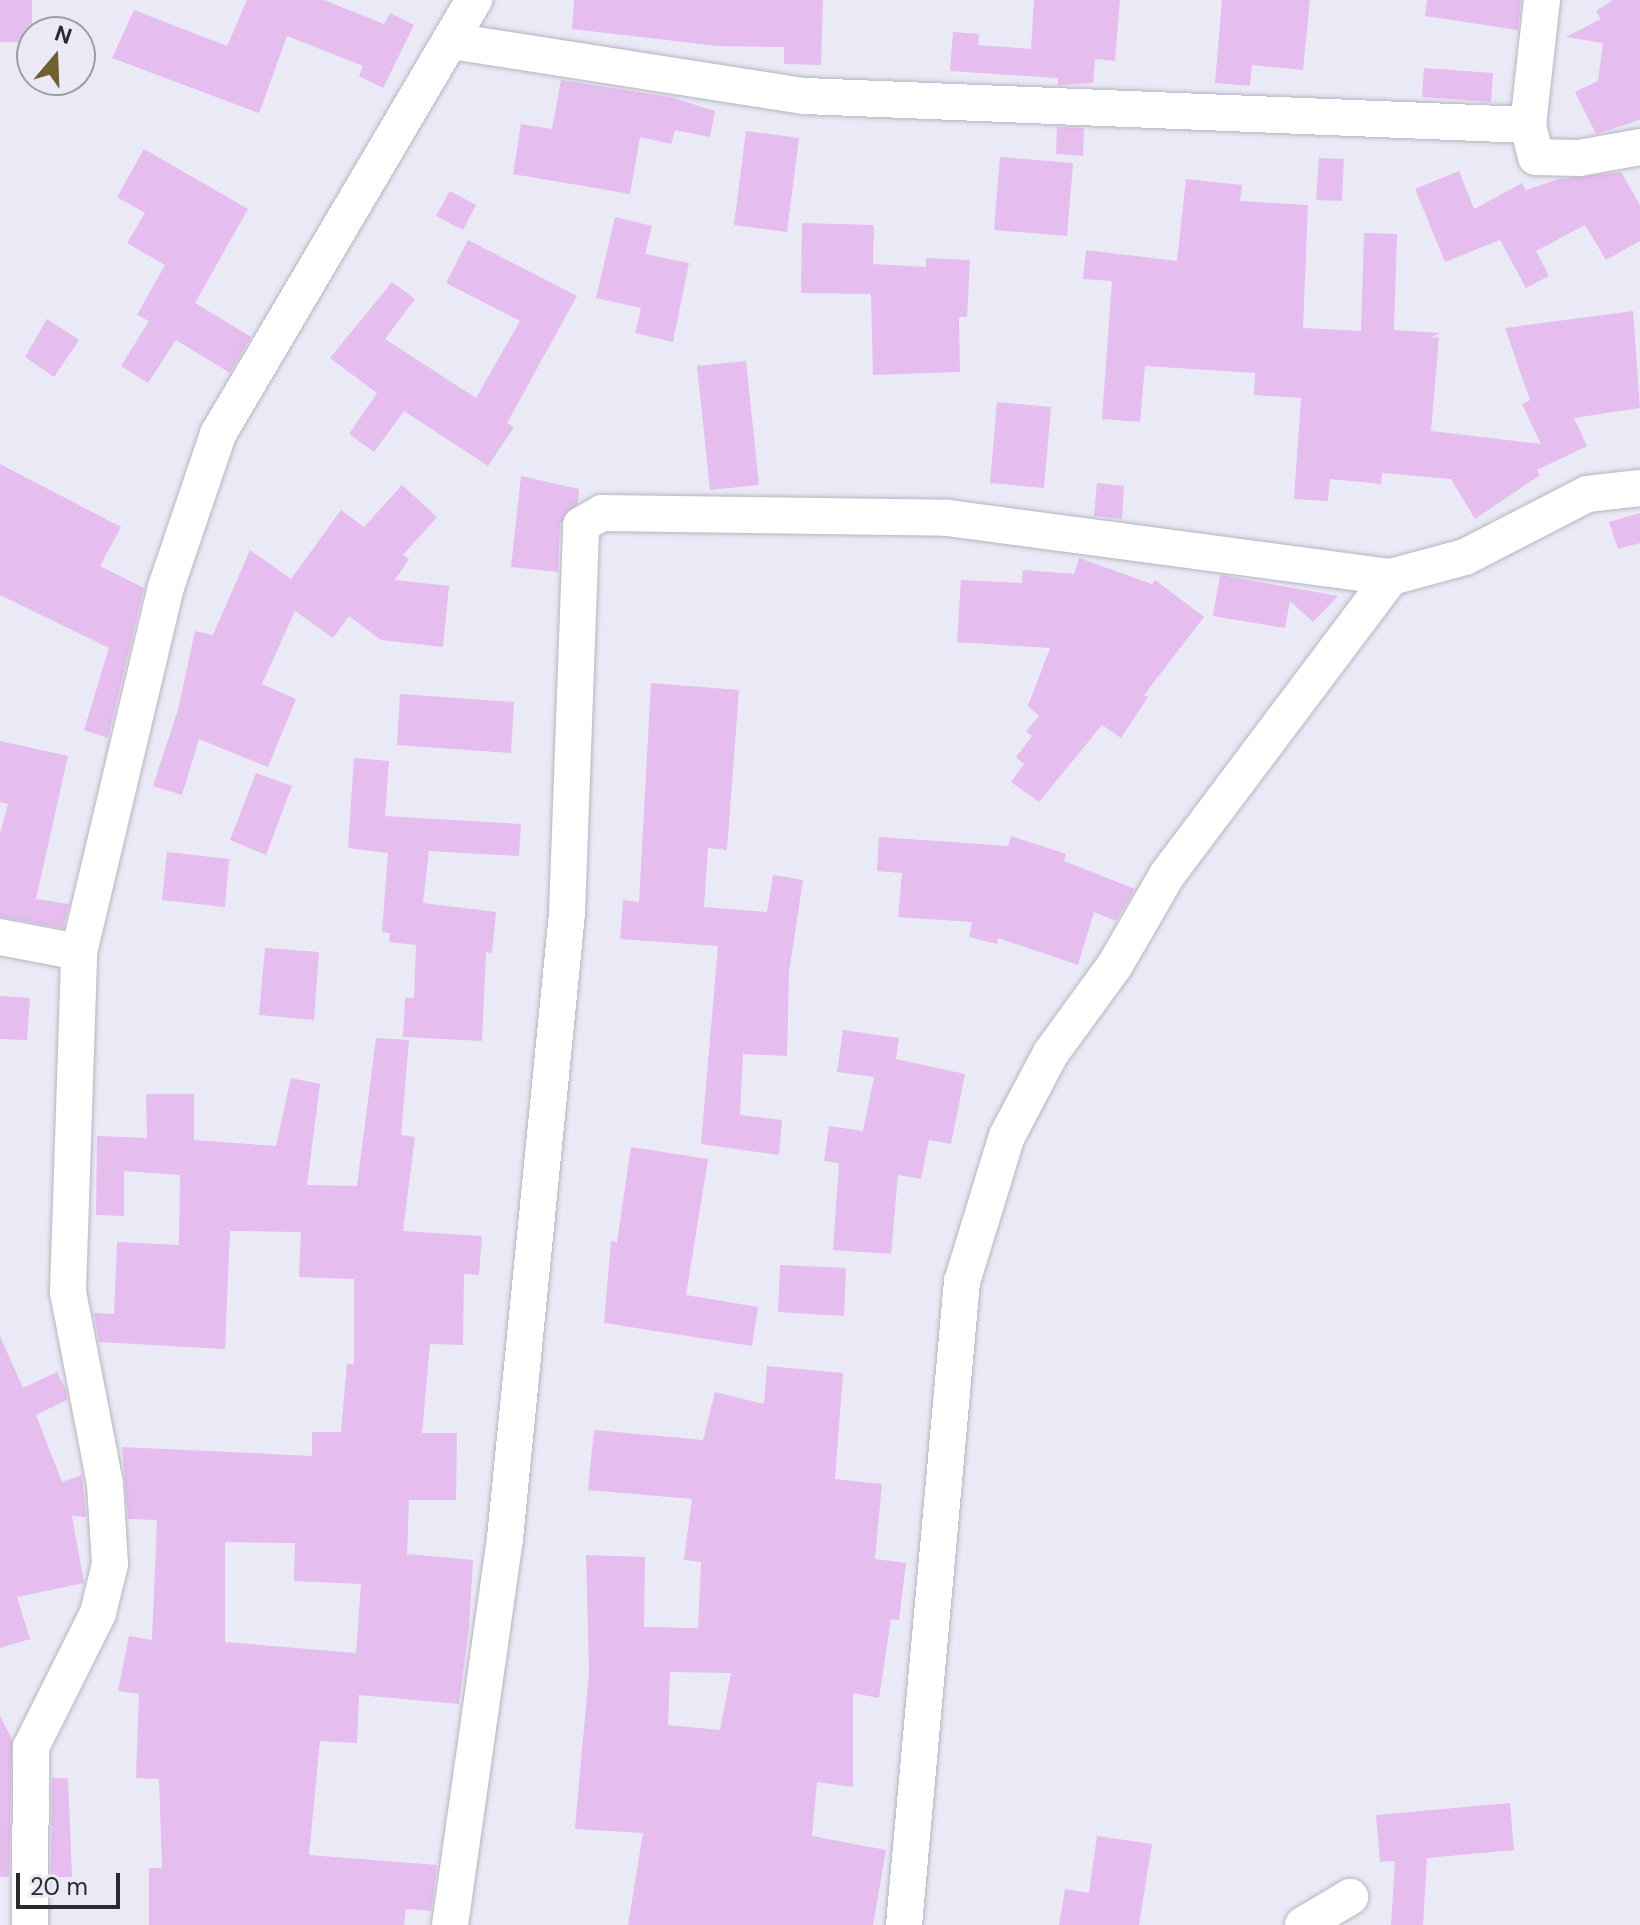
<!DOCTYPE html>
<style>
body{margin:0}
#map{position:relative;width:1640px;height:1925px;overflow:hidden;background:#eaeaf6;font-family:"DM Sans",sans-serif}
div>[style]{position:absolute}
.building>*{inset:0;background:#e5bdee}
.roads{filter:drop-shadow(0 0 2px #b6b5c2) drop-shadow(0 0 2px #b6b5c2)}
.minor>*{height:36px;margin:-18px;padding:0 18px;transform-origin:18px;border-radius:18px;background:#fff}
span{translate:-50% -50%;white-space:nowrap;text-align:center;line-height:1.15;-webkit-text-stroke:8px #eaeaf6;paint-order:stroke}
.north{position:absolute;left:16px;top:16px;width:80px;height:80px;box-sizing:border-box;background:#eaeaf6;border:2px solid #9d9da6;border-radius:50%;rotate:19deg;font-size:22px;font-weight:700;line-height:32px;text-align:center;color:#2a2a2f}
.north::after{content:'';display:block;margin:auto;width:28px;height:36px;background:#6f602e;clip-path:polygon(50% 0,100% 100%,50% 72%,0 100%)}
.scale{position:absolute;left:16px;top:1873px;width:104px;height:36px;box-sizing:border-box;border:4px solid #2a2a2f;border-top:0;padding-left:10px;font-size:24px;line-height:28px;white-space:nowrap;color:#2a2a2f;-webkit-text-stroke:6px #eaeaf6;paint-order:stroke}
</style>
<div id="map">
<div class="building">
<i style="clip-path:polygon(0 0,32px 0,32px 43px,0 42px)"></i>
<i style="clip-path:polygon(247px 0,324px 0,384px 24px,390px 13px,414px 25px,383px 88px,359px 76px,363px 66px,287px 36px,259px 113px,112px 58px,134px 10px,227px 46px)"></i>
<i style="clip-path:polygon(574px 0,823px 0,821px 65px,784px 64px,784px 47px,718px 46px,572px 29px)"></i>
<i style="clip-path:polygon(1034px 0,1120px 0,1115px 61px,1095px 59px,1093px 83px,1058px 85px,1058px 78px,950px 71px,953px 32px,979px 34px,978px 45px,1031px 49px)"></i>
<i style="clip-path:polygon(1222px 0,1310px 0,1303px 70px,1252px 65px,1250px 86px,1215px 83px)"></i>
<i style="clip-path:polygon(1427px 0,1521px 0,1518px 30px,1425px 16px)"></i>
<i style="clip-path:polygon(1613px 0,1640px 0,1640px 120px,1596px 134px,1575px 92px,1598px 81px,1603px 43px,1566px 37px,1601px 19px,1596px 11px)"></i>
<i style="clip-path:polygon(1424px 68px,1493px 73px,1491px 102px,1422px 97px)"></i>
<i style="clip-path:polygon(561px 80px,670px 97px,715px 111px,710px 137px,675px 130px,671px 144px,640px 137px,630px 194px,513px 174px,521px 124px,552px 129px)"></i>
<i style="clip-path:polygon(1057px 127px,1084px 128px,1083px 156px,1056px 154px)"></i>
<i style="clip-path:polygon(746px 131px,799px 138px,787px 232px,734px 225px)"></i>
<i style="clip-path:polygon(144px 149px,248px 209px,195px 303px,251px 337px,230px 373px,176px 340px,148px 383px,121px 366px,149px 321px,137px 315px,165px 265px,127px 243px,145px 213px,117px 197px)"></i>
<i style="clip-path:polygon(1000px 157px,1073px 163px,1067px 236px,994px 230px)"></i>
<i style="clip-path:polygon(1319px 158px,1344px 159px,1342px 201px,1316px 200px)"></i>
<i style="clip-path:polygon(1459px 171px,1474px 209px,1522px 183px,1526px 190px,1559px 179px,1621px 172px,1640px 205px,1640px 241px,1606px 260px,1585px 225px,1536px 251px,1549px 276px,1526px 288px,1500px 240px,1445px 262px,1415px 189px)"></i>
<i style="clip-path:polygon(1186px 179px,1242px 185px,1240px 201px,1308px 205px,1303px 328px,1361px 331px,1364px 233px,1397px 234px,1394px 330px,1440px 333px,1430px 338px,1439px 337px,1431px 431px,1541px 444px,1522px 404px,1530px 400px,1505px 328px,1633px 311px,1640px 408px,1574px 418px,1587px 446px,1537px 470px,1540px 475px,1475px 519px,1451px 479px,1382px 473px,1381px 484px,1330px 479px,1328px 501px,1294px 499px,1301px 398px,1254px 395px,1255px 373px,1145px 366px,1140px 422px,1102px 419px,1112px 281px,1083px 279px,1086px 250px,1177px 261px)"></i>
<i style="clip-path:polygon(450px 191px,476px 205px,463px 230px,436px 216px)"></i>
<i style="clip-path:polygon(615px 217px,652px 226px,645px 254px,689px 263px,673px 342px,635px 333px,641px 308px,596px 298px)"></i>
<i style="clip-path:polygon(802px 223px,874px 225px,873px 264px,926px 267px,926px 258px,970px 260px,967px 317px,959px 317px,960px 372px,873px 375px,871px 294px,801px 293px)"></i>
<i style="clip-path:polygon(468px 240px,577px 296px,507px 423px,514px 427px,488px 466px,404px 411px,374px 452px,349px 434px,377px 393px,330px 358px,392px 282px,415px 299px,385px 339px,476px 398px,520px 321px,446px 283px)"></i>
<i style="clip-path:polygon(47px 319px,79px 340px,54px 377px,25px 357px)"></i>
<i style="clip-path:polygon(746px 361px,759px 485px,710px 490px,697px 366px)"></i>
<i style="clip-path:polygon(997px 402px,1051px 407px,1044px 488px,990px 483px)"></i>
<i style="clip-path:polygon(0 464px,121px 527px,100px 566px,144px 588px,108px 738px,84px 730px,109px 648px,0 595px)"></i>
<i style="clip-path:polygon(521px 476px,579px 489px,578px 503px,560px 524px,558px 572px,511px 567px)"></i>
<i style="clip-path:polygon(1097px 483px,1124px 486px,1122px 519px,1094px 516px)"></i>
<i style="clip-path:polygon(402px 485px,437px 517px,403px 555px,409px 559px,395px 580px,449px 586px,443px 647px,381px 640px,349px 616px,333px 638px,295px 611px,262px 684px,296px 699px,268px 767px,199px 739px,182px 795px,153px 786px,178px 710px,195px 631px,213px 635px,250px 550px,291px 579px,341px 510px,364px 527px)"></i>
<i style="clip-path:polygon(1640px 513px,1640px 543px,1618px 549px,1609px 522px)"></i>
<i style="clip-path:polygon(1079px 558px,1152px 584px,1155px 580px,1204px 617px,1144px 695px,1148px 697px,1121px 738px,1102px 725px,1039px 802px,1011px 782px,1024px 764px,1016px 757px,1032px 736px,1026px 731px,1039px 716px,1028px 706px,1050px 648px,957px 642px,961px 580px,1022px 583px,1023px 570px,1074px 574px)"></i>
<i style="clip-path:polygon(1220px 575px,1237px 578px,1338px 596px,1313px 622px,1290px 601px,1285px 628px,1213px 616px)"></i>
<i style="clip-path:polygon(651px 683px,739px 690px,727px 850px,708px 848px,704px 907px,767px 912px,773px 875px,803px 880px,789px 972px,787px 1056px,743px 1054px,740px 1115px,782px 1120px,779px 1155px,701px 1144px,718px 946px,620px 939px,623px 900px,639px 902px)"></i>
<i style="clip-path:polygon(400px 694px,514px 702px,511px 753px,397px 745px)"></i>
<i style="clip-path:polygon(0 741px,68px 756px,36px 899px,69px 904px,63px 928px,0 917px,0 833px,8px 804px,0 802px)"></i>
<i style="clip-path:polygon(354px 758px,389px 761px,385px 816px,521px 824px,519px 856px,429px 851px,423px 903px,496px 912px,492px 953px,486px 952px,482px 1041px,403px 1037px,405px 998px,414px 998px,416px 945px,389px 942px,390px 933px,382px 932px,388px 853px,348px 848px)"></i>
<i style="clip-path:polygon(256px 773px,292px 786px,266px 855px,230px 840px)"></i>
<i style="clip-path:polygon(1011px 836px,1066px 854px,1064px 861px,1135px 889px,1116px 921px,1094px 912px,1078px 965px,998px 938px,997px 944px,969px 937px,972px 922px,898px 917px,902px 873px,877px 871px,879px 837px,1008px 846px)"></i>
<i style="clip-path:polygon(167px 852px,229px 859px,225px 907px,162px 900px)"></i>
<i style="clip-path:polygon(265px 948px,319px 952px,314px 1020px,259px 1015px)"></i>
<i style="clip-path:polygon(0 996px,30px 998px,27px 1040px,0 1039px)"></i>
<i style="clip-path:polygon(843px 1030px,899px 1038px,896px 1059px,965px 1074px,951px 1144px,929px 1140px,921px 1179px,898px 1175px,891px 1254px,833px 1250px,839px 1163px,824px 1161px,829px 1126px,863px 1131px,874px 1077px,837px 1072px)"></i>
<i style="clip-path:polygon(evenodd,376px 1038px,409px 1040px,401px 1135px,415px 1137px,403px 1231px,482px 1236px,479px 1275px,464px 1274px,463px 1345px,430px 1344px,422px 1433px,457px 1433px,456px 1500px,409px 1500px,407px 1554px,473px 1560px,469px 1627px,459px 1704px,359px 1695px,357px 1743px,320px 1741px,309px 1855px,437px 1865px,431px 1911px,406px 1909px,404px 1925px,149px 1925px,149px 1868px,162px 1868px,159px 1779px,136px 1778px,139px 1694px,118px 1691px,129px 1636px,152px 1640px,157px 1520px,128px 1519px,122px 1447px,312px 1456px,312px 1432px,341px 1432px,347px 1364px,354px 1364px,354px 1279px,299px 1277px,301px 1232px,230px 1231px,225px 1349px,99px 1342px,94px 1313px,114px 1314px,117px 1242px,179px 1245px,180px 1175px,124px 1171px,124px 1216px,96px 1215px,97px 1136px,147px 1138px,146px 1094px,194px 1094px,194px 1140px,276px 1146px,291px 1078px,320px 1084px,307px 1185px,357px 1186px,376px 1038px,225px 1542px,295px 1543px,294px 1581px,361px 1584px,356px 1653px,225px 1642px,225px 1542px)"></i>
<i style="clip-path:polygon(631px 1147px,708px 1159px,686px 1295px,758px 1307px,752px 1346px,604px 1323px,611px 1241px,617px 1242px)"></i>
<i style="clip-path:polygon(780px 1265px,846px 1268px,844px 1316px,778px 1312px)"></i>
<i style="clip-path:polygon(0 1336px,23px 1388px,57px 1372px,66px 1390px,67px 1400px,36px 1415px,62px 1482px,82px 1475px,86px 1517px,72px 1516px,84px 1583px,17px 1597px,30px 1639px,0 1648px)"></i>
<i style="clip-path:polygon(evenodd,767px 1366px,843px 1373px,835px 1479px,882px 1484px,875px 1559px,906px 1563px,899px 1620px,891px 1619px,879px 1698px,853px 1693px,853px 1787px,817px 1782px,812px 1836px,886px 1850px,873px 1925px,628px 1925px,643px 1833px,575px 1829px,589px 1672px,586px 1555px,645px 1557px,644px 1627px,698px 1628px,701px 1562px,684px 1560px,692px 1499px,588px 1490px,594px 1430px,703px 1440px,715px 1392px,764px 1404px,767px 1366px,670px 1672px,731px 1673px,720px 1730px,668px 1725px,670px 1672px)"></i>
<i style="clip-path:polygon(0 1716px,12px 1739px,9px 1877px,0 1877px)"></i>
<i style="clip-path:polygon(52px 1778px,68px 1778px,72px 1877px,51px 1877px)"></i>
<i style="clip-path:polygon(1510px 1803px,1514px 1850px,1427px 1858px,1423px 1925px,1391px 1925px,1395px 1861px,1380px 1862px,1376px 1815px)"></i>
<i style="clip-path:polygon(1097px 1836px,1152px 1844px,1139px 1925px,1059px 1925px,1065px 1889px,1089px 1893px)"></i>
</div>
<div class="roads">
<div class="minor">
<i style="left:452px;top:41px;width:357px;rotate:8.9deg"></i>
<i style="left:805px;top:96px;width:724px;rotate:2.3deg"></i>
<i style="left:1528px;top:125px;width:33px;rotate:76deg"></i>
<i style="left:1536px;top:157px;width:43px;rotate:1.3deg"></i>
<i style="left:1579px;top:158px;width:62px;rotate:-10.2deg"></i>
<i style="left:1528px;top:125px;width:126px;rotate:-83.6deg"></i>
<i style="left:0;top:937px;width:80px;rotate:10.8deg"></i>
<i style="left:30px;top:1925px;width:178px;rotate:-89.7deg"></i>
<i style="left:31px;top:1747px;width:150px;rotate:-63.4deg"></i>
<i style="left:98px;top:1613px;width:50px;rotate:-76.2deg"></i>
<i style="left:110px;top:1564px;width:80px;rotate:-93.6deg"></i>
<i style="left:105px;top:1484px;width:197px;rotate:-100.9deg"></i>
<i style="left:68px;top:1291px;width:339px;rotate:-88.1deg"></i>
<i style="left:79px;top:952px;width:375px;rotate:-76.6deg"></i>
<i style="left:166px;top:587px;width:162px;rotate:-71.2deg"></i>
<i style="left:218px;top:434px;width:504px;rotate:-59.47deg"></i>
<i style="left:450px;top:1925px;width:391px;rotate:-81.9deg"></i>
<i style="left:505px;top:1538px;width:628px;rotate:-84.33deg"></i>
<i style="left:567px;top:913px;width:388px;rotate:-87.9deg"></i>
<i style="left:581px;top:525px;width:24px;rotate:-30deg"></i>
<i style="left:602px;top:513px;width:346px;rotate:0.8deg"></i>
<i style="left:948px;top:518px;width:447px;rotate:7.6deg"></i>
<i style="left:904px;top:1925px;width:646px;rotate:-84.85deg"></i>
<i style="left:962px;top:1282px;width:153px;rotate:-72.9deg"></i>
<i style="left:1007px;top:1136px;width:94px;rotate:-62.1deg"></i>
<i style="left:1051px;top:1053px;width:109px;rotate:-54deg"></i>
<i style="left:1115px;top:965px;width:104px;rotate:-60deg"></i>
<i style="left:1167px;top:875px;width:373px;rotate:-53.1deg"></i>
<i style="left:1391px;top:577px;width:77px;rotate:-15.1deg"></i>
<i style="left:1465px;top:557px;width:137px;rotate:-27.3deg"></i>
<i style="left:1587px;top:494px;width:53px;rotate:-6.5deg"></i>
<i style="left:1303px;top:1925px;width:55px;rotate:-30.8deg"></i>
</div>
</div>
<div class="north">N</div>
<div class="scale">20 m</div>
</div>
